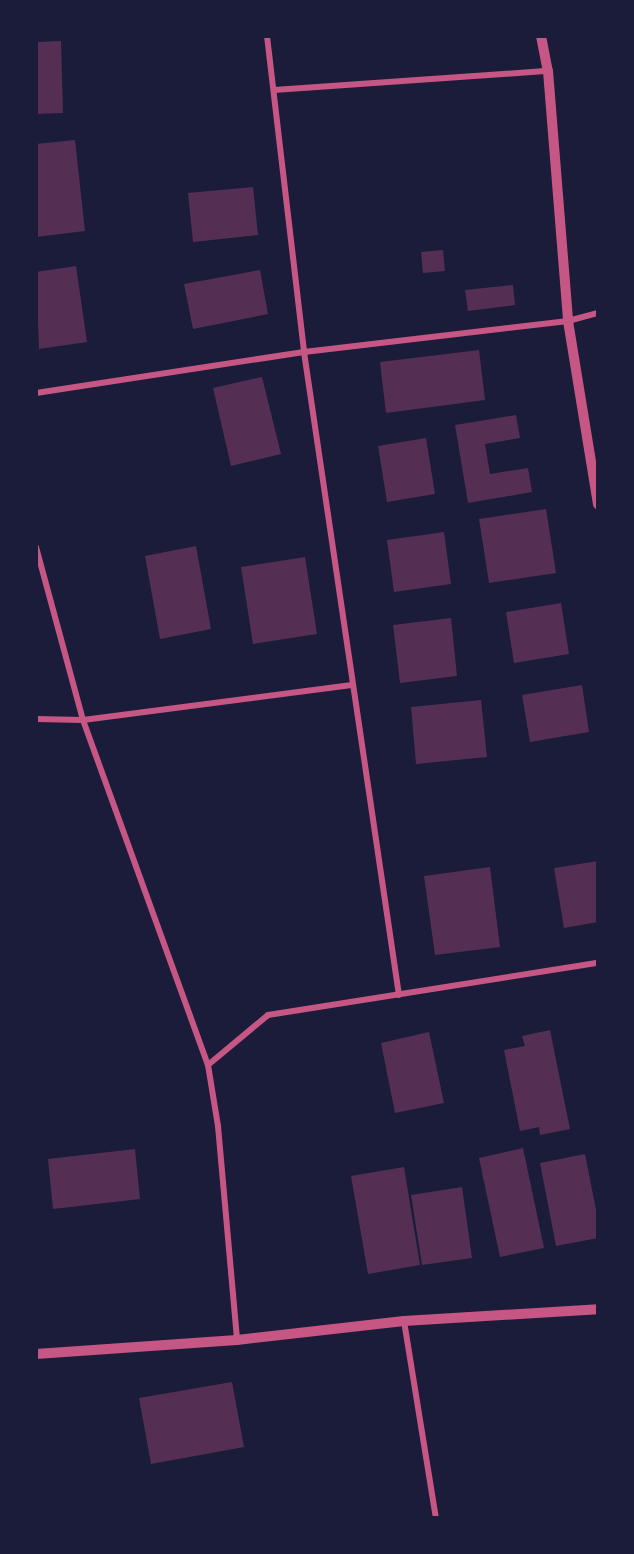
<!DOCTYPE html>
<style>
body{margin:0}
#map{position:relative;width:634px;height:1554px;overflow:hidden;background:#1b1b3a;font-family:Rubik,sans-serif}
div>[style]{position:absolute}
.building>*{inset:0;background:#542f53}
.minor>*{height:6px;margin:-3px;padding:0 3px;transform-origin:3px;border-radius:3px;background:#c65784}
.tertiary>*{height:10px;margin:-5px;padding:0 5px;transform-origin:5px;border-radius:5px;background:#c65784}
span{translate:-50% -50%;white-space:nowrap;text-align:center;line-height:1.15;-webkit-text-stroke:4.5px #1b1b3a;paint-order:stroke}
.frame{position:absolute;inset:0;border:38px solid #1b1b3a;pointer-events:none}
</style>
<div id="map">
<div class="building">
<i style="clip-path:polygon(61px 41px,63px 113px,36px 114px,36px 42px)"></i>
<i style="clip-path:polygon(75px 140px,85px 231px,36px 237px,36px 144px)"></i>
<i style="clip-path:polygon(253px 187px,258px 235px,193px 242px,188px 193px)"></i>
<i style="clip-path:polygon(443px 250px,445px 271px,423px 273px,421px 252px)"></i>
<i style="clip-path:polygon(76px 266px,87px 342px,39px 349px,36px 272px)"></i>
<i style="clip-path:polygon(260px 270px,268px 314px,193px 329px,184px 284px)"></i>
<i style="clip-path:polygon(513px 285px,515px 305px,468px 311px,465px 290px)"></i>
<i style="clip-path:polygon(479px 350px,485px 400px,386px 413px,380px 362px)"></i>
<i style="clip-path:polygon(262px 377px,281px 454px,231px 466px,213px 388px)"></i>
<i style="clip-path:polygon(516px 415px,520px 438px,485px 444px,490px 474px,528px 468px,532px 492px,468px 503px,455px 425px)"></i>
<i style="clip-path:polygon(426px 438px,435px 494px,387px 502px,378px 446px)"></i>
<i style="clip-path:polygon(546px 509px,556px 573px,489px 583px,479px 519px)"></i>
<i style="clip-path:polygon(444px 532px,451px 584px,394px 592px,387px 540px)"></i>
<i style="clip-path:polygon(196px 546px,211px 629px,160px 639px,145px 556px)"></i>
<i style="clip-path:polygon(305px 557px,317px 634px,253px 644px,241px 567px)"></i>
<i style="clip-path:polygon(561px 603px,569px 654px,514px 663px,506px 612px)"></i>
<i style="clip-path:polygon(451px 618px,457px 676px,400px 683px,393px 625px)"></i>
<i style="clip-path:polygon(582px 685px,589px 732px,530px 742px,522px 695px)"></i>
<i style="clip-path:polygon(481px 700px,487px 757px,416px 764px,411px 707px)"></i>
<i style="clip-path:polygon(598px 861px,598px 922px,564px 928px,554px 868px)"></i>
<i style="clip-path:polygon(490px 867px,500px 947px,435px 955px,424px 876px)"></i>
<i style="clip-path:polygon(550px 1030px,570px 1129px,540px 1135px,539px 1127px,520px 1131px,504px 1050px,525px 1046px,522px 1036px)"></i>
<i style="clip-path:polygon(429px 1032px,444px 1103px,395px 1113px,381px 1043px)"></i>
<i style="clip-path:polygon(523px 1148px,544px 1248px,500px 1257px,479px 1158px)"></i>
<i style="clip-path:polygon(135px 1149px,140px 1199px,53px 1209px,48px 1159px)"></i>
<i style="clip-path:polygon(585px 1154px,598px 1220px,598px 1238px,556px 1246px,540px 1163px)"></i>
<i style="clip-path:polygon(404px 1167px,420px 1265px,368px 1274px,351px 1176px)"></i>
<i style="clip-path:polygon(462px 1187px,472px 1258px,422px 1265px,411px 1195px)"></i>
<i style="clip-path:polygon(232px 1382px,244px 1447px,151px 1464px,139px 1398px)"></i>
</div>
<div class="minor">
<i style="left:267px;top:36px;width:318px;rotate:83.3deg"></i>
<i style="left:304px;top:352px;width:650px;rotate:81.6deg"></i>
<i style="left:274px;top:90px;width:275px;rotate:-4deg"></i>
<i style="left:36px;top:393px;width:271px;rotate:-8.7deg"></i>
<i style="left:304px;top:352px;width:266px;rotate:-6.7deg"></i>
<i style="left:568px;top:321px;width:31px;rotate:-15deg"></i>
<i style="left:36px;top:547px;width:179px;rotate:74.8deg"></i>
<i style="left:83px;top:720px;width:367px;rotate:70.1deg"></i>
<i style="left:208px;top:1065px;width:62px;rotate:80.7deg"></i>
<i style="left:218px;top:1126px;width:215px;rotate:84.9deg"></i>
<i style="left:36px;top:719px;width:47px;rotate:1.2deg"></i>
<i style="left:83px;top:720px;width:271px;rotate:-7.4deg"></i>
<i style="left:208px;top:1065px;width:78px;rotate:-39.8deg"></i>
<i style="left:268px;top:1015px;width:334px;rotate:-9deg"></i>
<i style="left:404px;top:1321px;width:200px;rotate:80.8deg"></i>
</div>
<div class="tertiary">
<i style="left:541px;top:36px;width:36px;rotate:79deg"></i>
<i style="left:548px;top:71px;width:251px;rotate:85.4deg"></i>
<i style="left:568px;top:321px;width:186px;rotate:80.7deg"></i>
<i style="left:36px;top:1354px;width:201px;rotate:-4deg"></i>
<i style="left:237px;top:1340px;width:168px;rotate:-6.5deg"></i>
<i style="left:404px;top:1321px;width:194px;rotate:-3.5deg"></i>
</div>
<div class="frame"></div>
</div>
